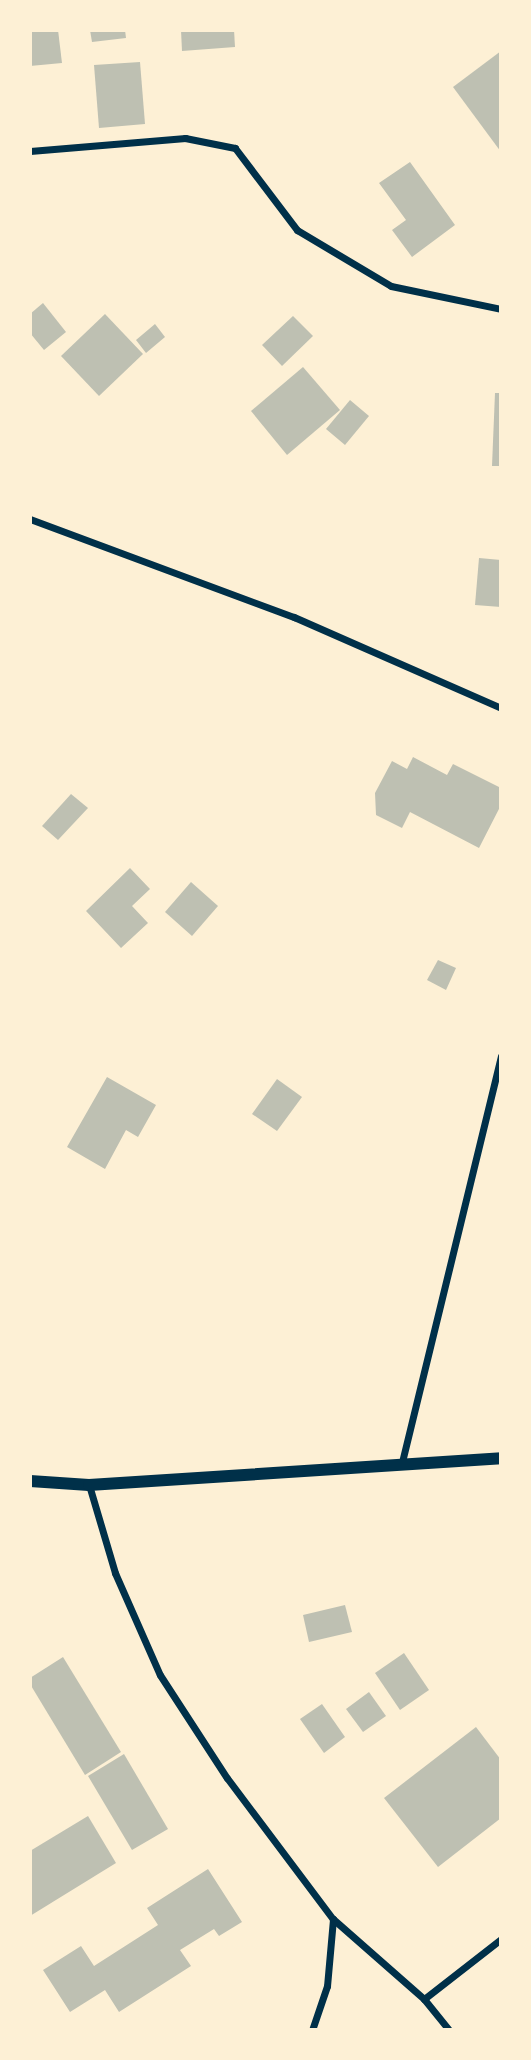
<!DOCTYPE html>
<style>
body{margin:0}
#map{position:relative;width:531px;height:2060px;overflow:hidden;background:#fdf0d5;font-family:"Nunito Sans",sans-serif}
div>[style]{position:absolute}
.building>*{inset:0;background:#bec0b2}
.minor>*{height:7px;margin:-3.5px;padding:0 3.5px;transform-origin:3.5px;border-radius:3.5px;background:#003049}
.tertiary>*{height:12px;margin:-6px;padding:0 6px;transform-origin:6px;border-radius:6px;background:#003049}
span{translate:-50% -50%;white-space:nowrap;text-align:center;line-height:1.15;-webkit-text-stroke:6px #fdf0d5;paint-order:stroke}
.frame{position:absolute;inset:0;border:32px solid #fdf0d5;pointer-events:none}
</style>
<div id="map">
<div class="building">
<i style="clip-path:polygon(30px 30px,58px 30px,62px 63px,30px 66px)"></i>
<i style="clip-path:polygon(90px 30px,125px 30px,126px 38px,92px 42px)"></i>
<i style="clip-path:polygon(181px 30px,234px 30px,235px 47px,182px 51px)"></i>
<i style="clip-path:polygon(501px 51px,501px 152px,453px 87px)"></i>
<i style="clip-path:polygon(140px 62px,145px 124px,99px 128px,94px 65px)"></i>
<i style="clip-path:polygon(410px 162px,455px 225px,412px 257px,392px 230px,406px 220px,379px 183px)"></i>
<i style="clip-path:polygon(43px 303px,66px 332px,44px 350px,30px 333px,30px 314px)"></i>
<i style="clip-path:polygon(105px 314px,143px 354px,99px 396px,61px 356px)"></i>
<i style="clip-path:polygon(293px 316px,313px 336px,282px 366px,262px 345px)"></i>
<i style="clip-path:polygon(155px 324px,165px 337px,146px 353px,136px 340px)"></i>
<i style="clip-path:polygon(303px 367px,340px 410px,287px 455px,251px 411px)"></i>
<i style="clip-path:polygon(495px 393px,501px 393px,501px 466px,492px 466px)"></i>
<i style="clip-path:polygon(350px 400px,369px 416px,345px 445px,326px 429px)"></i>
<i style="clip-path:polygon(479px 558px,501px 560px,501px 607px,475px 605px)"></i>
<i style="clip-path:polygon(413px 757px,447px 775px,453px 764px,501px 788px,501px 805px,479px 848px,410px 812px,402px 828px,376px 815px,375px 793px,392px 761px,407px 769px)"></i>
<i style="clip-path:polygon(71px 794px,88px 808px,58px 840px,42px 826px)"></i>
<i style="clip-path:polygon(130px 868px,150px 889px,132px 906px,148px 923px,121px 948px,86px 911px)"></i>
<i style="clip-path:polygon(191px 882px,218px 906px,192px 936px,165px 912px)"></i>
<i style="clip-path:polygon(438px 960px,456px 968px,446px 990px,427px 980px)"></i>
<i style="clip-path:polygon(107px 1077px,156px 1105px,138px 1137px,126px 1130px,105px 1169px,67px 1147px)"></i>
<i style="clip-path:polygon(277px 1079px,302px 1097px,277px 1131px,252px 1114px)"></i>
<i style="clip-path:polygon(345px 1605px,352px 1632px,309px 1642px,303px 1615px)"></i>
<i style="clip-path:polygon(404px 1653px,429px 1690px,400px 1710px,375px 1673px)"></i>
<i style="clip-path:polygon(63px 1657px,121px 1752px,85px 1775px,30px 1684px,30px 1678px)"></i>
<i style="clip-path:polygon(369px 1692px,386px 1716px,363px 1732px,346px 1709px)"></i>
<i style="clip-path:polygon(322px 1704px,345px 1737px,324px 1753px,300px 1719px)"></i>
<i style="clip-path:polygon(476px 1727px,501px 1760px,501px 1818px,438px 1867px,384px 1798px)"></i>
<i style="clip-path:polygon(124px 1754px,168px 1829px,132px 1850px,88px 1776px)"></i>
<i style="clip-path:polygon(88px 1816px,116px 1863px,30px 1916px,30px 1851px)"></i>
<i style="clip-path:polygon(208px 1869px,242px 1922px,219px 1936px,214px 1929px,180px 1950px,191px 1966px,119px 2012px,105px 1990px,70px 2012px,43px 1970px,81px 1946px,94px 1966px,158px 1925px,147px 1908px)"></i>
</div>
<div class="minor">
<i style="left:30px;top:151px;width:156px;rotate:-4.8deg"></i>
<i style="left:185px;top:138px;width:51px;rotate:11.3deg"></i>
<i style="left:235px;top:148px;width:103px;rotate:52.9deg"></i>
<i style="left:297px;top:230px;width:109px;rotate:30.8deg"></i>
<i style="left:391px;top:286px;width:112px;rotate:11.8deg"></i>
<i style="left:30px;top:519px;width:282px;rotate:20.4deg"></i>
<i style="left:294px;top:617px;width:226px;rotate:23.7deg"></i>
<i style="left:402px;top:1462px;width:418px;rotate:-76.3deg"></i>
<i style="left:89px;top:1485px;width:92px;rotate:73.5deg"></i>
<i style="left:115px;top:1573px;width:111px;rotate:66.2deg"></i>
<i style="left:160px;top:1675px;width:123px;rotate:57deg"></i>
<i style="left:227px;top:1778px;width:176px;rotate:53.1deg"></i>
<i style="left:333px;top:1919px;width:67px;rotate:95.1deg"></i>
<i style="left:327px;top:1986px;width:46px;rotate:108.8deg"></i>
<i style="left:333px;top:1919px;width:121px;rotate:41.3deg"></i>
<i style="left:424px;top:1999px;width:40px;rotate:51deg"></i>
<i style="left:424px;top:1999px;width:98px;rotate:-37.9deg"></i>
</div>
<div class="tertiary">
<i style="left:30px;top:1481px;width:59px;rotate:3.9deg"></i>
<i style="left:89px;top:1485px;width:413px;rotate:-3.7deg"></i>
</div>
<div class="frame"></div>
</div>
